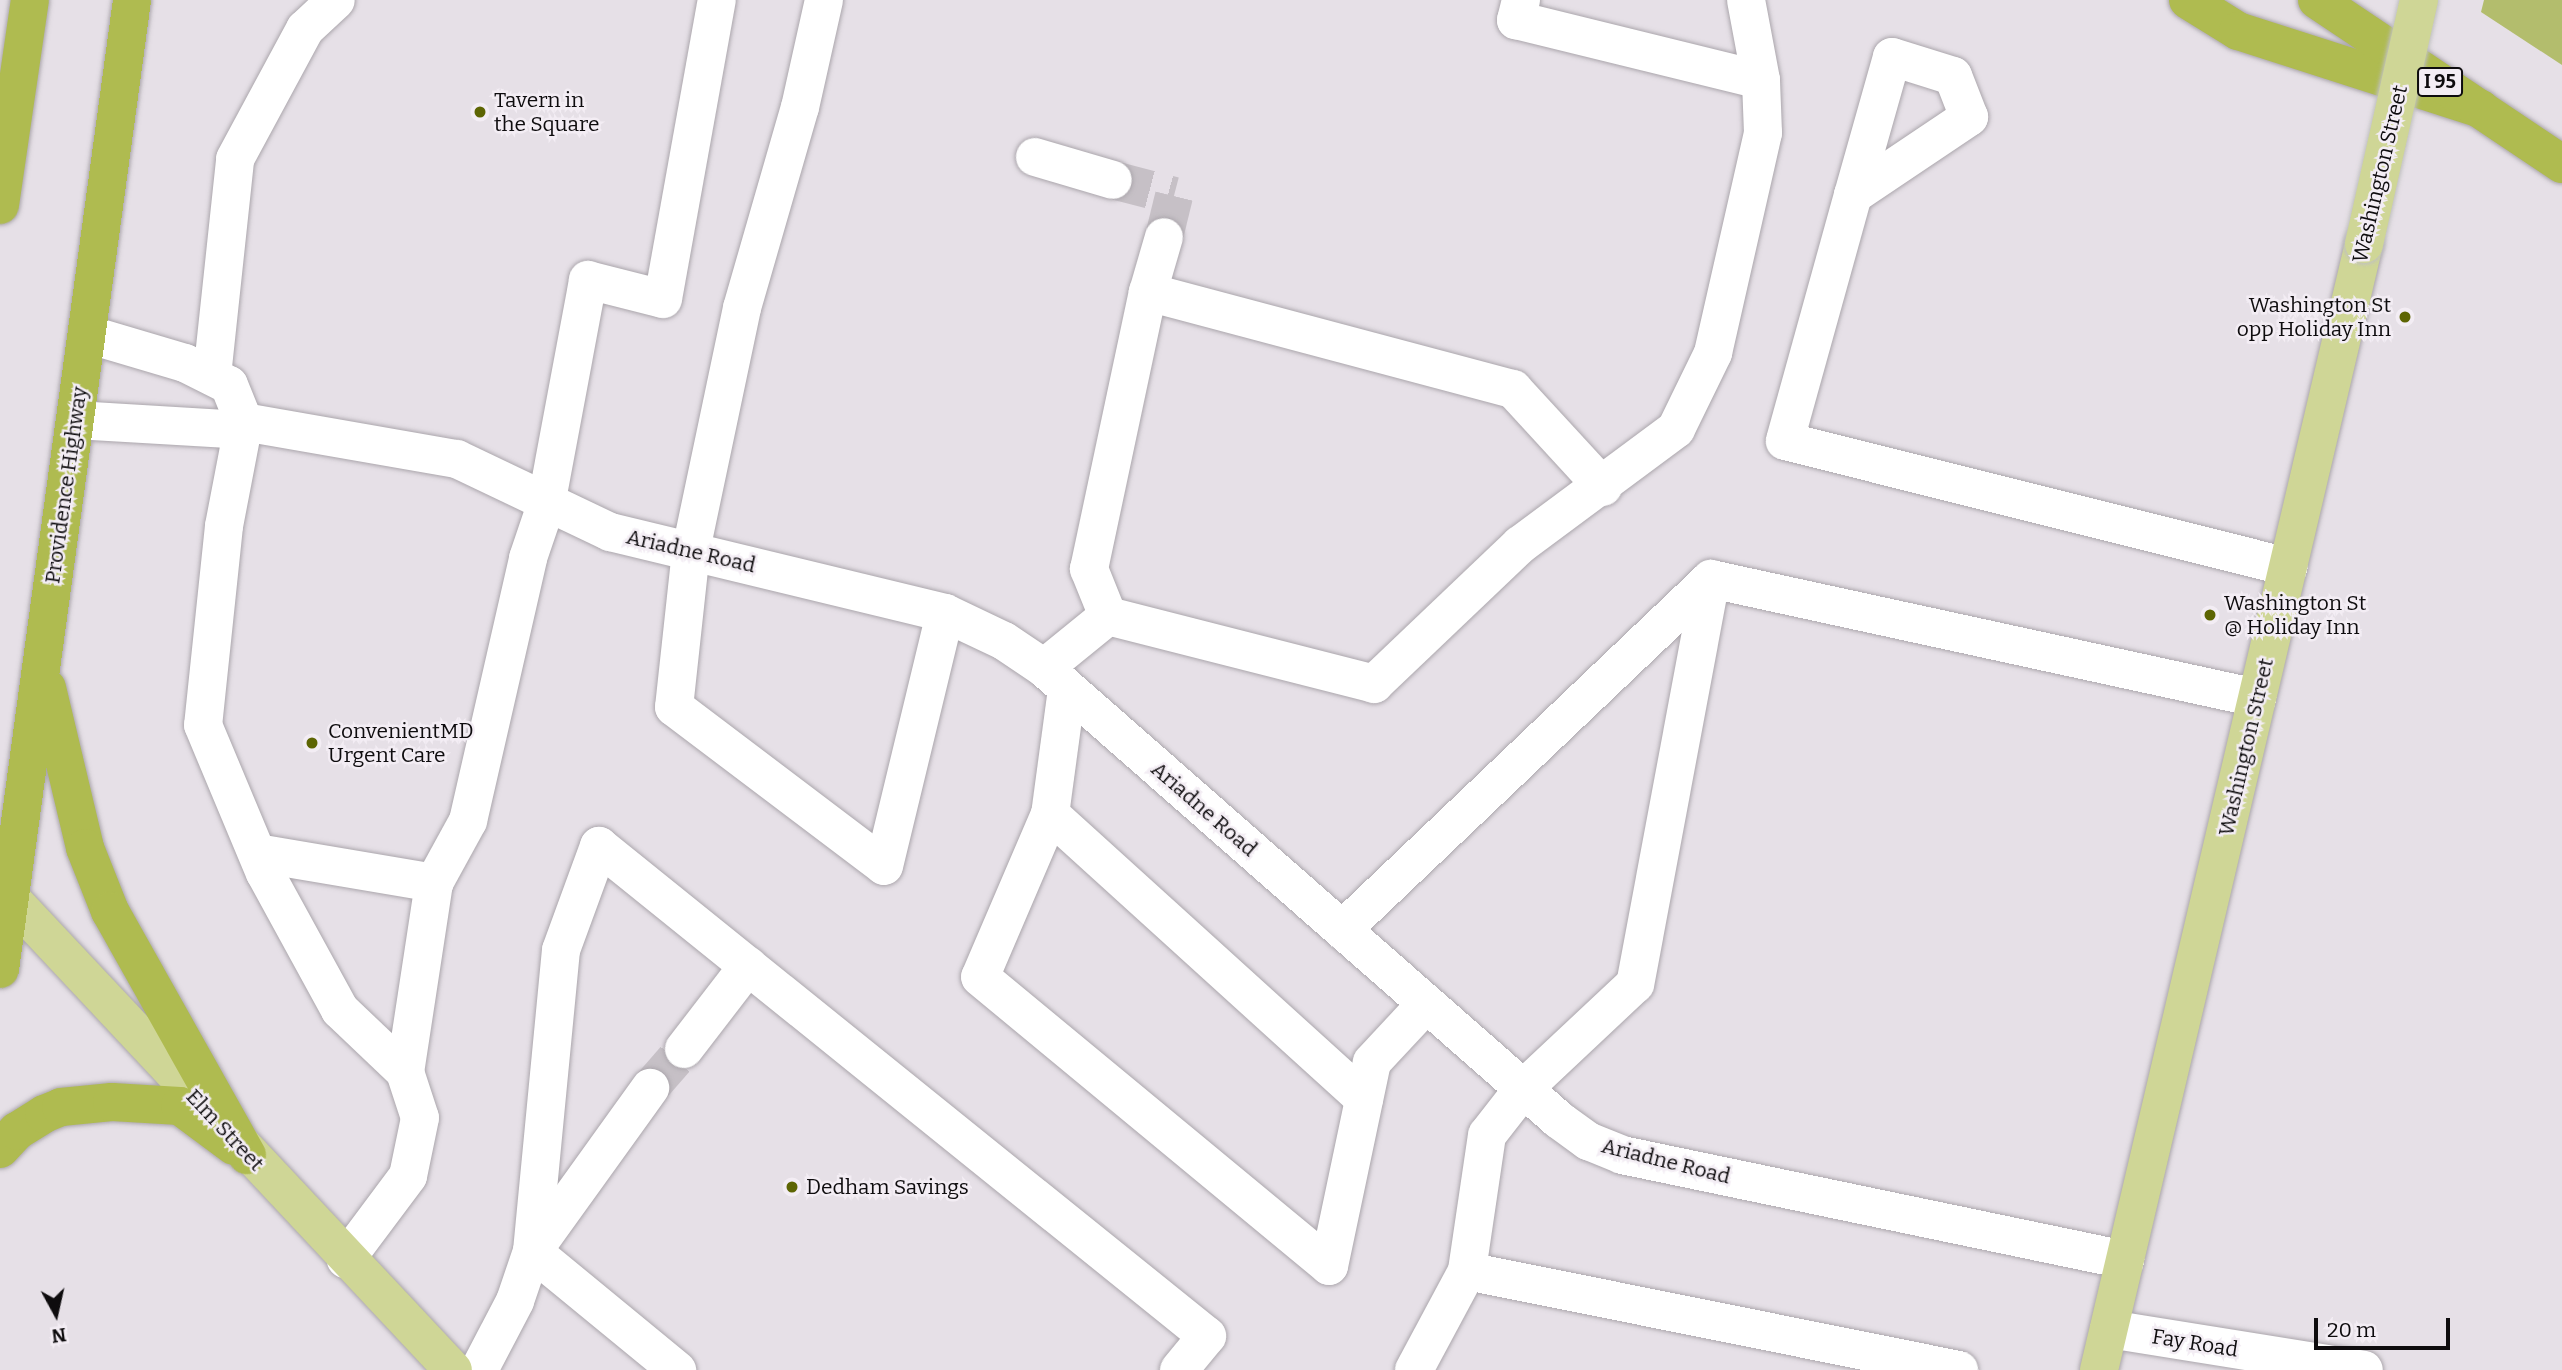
<!DOCTYPE html>
<style>
body{margin:0}
#map{position:relative;width:2562px;height:1370px;overflow:hidden;background:#e6e0e7;font-family:Bitter,serif}
div>[style]{position:absolute}
.forest>*{inset:0;background:#b3bd6d}
.minor-tunnel>*{height:38px;margin-top:-19px;transform-origin:0;background:repeating-linear-gradient(90deg,#c6c0c6 0 38px,transparent 0 57px)}
.roads{filter:drop-shadow(0 0 2px #aba6ac) drop-shadow(0 0 2px #aba6ac)}
.minor>*{height:38px;margin:-19px;padding:0 19px;transform-origin:19px;border-radius:19px;background:#fff}
.major>*{height:38px;margin:-19px;padding:0 19px;transform-origin:19px;border-radius:19px;background:#cfd696}
.highway>*{height:38px;margin:-19px;padding:0 19px;transform-origin:19px;border-radius:19px;background:#afbb50}
.bridges{filter:drop-shadow(0 0 2px #c0c0c0) drop-shadow(0 0 2px #c0c0c0)}
.major-bridge>*{height:38px;margin:-19px;padding:0 19px;transform-origin:19px;border-radius:19px;background:#cfd696}
.dots>*{width:19px;height:19px;translate:-50% -50%;box-sizing:border-box;border:4px solid #f3edf4;border-radius:50%}
span{translate:-50% -50%;white-space:nowrap;text-align:center;line-height:1.15;-webkit-text-stroke:5px #f3edf4;paint-order:stroke}
.shield-label span{padding:2px 5px;background:#f3edf4;border:2px solid;border-radius:5px;-webkit-text-stroke-width:0}
.shield-label{font-size:19px;color:#0e0c0e;font-weight:700}
.poi-label{font-size:21px;color:#0e0c0e}
.left{translate:0 -50%;text-align:left}
.right{translate:-100% -50%;text-align:right}
.street-label{font-size:21px;color:#0e0c0e}
.north{position:absolute;left:21px;top:1279px;width:70px;height:70px;-webkit-text-stroke:5px #f3edf4;paint-order:stroke;rotate:172deg;font-size:19px;font-weight:700;line-height:28px;text-align:center;color:#0e0c0e}
.north::after{content:'';display:block;margin:auto;width:24px;height:32px;background:#0e0c0e;clip-path:polygon(50% 0,100% 100%,50% 72%,0 100%)}
.scale{position:absolute;left:2314px;top:1318px;width:136px;height:32px;box-sizing:border-box;border:4px solid #0e0c0e;border-top:0;padding-left:9px;font-size:21px;line-height:24px;white-space:nowrap;color:#0e0c0e;-webkit-text-stroke:5px #f3edf4;paint-order:stroke}
</style>
<div id="map">
<div class="forest">
<i style="clip-path:polygon(2484px 0,2562px 0,2562px 65px,2481px 12px)"></i>
</div>
<div class="minor-tunnel">
<i style="left:1113px;top:180px;width:63px;rotate:14.7deg"></i>
<i style="left:1174px;top:196px;width:42px;rotate:103.7deg"></i>
<i style="left:650px;top:1088px;width:52px;rotate:-48.9deg"></i>
</div>
<div class="roads">
<div class="minor">
<i style="left:824px;top:0;width:110px;rotate:102.6deg"></i>
<i style="left:800px;top:107px;width:209px;rotate:106.1deg"></i>
<i style="left:742px;top:308px;width:248px;rotate:101.9deg"></i>
<i style="left:691px;top:551px;width:157px;rotate:96.2deg"></i>
<i style="left:674px;top:707px;width:263px;rotate:37.1deg"></i>
<i style="left:884px;top:866px;width:260px;rotate:-76.4deg"></i>
<i style="left:1521px;top:0;width:21px;rotate:104deg"></i>
<i style="left:1516px;top:20px;width:252px;rotate:13.8deg"></i>
<i style="left:1035px;top:157px;width:81px;rotate:16.4deg"></i>
<i style="left:1853px;top:195px;width:140px;rotate:-33.9deg"></i>
<i style="left:1969px;top:117px;width:44px;rotate:-111.3deg"></i>
<i style="left:1953px;top:76px;width:64px;rotate:-162.7deg"></i>
<i style="left:1892px;top:57px;width:143px;rotate:105.8deg"></i>
<i style="left:1853px;top:195px;width:255px;rotate:105.5deg"></i>
<i style="left:1785px;top:441px;width:519px;rotate:14.06deg"></i>
<i style="left:1148px;top:292px;width:57px;rotate:-73.8deg"></i>
<i style="left:87px;top:334px;width:102px;rotate:16.5deg"></i>
<i style="left:185px;top:363px;width:49px;rotate:26.6deg"></i>
<i style="left:229px;top:385px;width:40px;rotate:68deg"></i>
<i style="left:212px;top:376px;width:218px;rotate:-83.9deg"></i>
<i style="left:235px;top:159px;width:148px;rotate:-61.7deg"></i>
<i style="left:305px;top:29px;width:42px;rotate:-43.1deg"></i>
<i style="left:75px;top:420px;width:150px;rotate:3.4deg"></i>
<i style="left:225px;top:429px;width:20px;rotate:-20deg"></i>
<i style="left:244px;top:422px;width:216px;rotate:9.9deg"></i>
<i style="left:457px;top:459px;width:170px;rotate:25.5deg"></i>
<i style="left:610px;top:532px;width:345px;rotate:13.6deg"></i>
<i style="left:945px;top:613px;width:65px;rotate:25.4deg"></i>
<i style="left:1004px;top:641px;width:48px;rotate:34deg"></i>
<i style="left:1044px;top:668px;width:685px;rotate:41.27deg"></i>
<i style="left:1559px;top:1120px;width:36px;rotate:36deg"></i>
<i style="left:1588px;top:1141px;width:37px;rotate:22deg"></i>
<i style="left:1622px;top:1155px;width:514px;rotate:11.79deg"></i>
<i style="left:244px;top:422px;width:106px;rotate:100.9deg"></i>
<i style="left:224px;top:526px;width:200px;rotate:96deg"></i>
<i style="left:203px;top:725px;width:160px;rotate:67.3deg"></i>
<i style="left:265px;top:873px;width:156px;rotate:61.3deg"></i>
<i style="left:340px;top:1010px;width:90px;rotate:43.6deg"></i>
<i style="left:1711px;top:579px;width:412px;rotate:100.6deg"></i>
<i style="left:1635px;top:984px;width:154px;rotate:136.8deg"></i>
<i style="left:1523px;top:1089px;width:58px;rotate:128deg"></i>
<i style="left:1487px;top:1135px;width:137px;rotate:98.4deg"></i>
<i style="left:1467px;top:1271px;width:502px;rotate:11.38deg"></i>
<i style="left:1108px;top:616px;width:51px;rotate:-112deg"></i>
<i style="left:1089px;top:569px;width:283px;rotate:-78deg"></i>
<i style="left:1148px;top:292px;width:378px;rotate:14.9deg"></i>
<i style="left:1513px;top:389px;width:133px;rotate:47.4deg"></i>
<i style="left:1044px;top:668px;width:82px;rotate:-39.1deg"></i>
<i style="left:1108px;top:616px;width:275px;rotate:14.3deg"></i>
<i style="left:1374px;top:684px;width:202px;rotate:-43.6deg"></i>
<i style="left:1520px;top:545px;width:194px;rotate:-36.6deg"></i>
<i style="left:1676px;top:429px;width:85px;rotate:-64deg"></i>
<i style="left:1713px;top:353px;width:226px;rotate:-77.2deg"></i>
<i style="left:1763px;top:133px;width:53px;rotate:-92.2deg"></i>
<i style="left:1761px;top:80px;width:81px;rotate:-100.6deg"></i>
<i style="left:1067px;top:689px;width:126px;rotate:97.7deg"></i>
<i style="left:1050px;top:814px;width:424px;rotate:42.2deg"></i>
<i style="left:1050px;top:814px;width:177px;rotate:113.2deg"></i>
<i style="left:980px;top:977px;width:453px;rotate:39.6deg"></i>
<i style="left:1329px;top:1266px;width:208px;rotate:-78.1deg"></i>
<i style="left:1372px;top:1062px;width:79px;rotate:-47deg"></i>
<i style="left:257px;top:853px;width:180px;rotate:9.6deg"></i>
<i style="left:434px;top:883px;width:191px;rotate:98.7deg"></i>
<i style="left:405px;top:1072px;width:48px;rotate:71.9deg"></i>
<i style="left:420px;top:1118px;width:59px;rotate:101.7deg"></i>
<i style="left:408px;top:1176px;width:104px;rotate:126.8deg"></i>
<i style="left:434px;top:883px;width:71px;rotate:-61.3deg"></i>
<i style="left:468px;top:821px;width:270px;rotate:-77.1deg"></i>
<i style="left:528px;top:558px;width:56px;rotate:-71.2deg"></i>
<i style="left:546px;top:505px;width:229px;rotate:-79.4deg"></i>
<i style="left:588px;top:280px;width:77px;rotate:14.2deg"></i>
<i style="left:663px;top:299px;width:304px;rotate:-79.8deg"></i>
<i style="left:1342px;top:930px;width:509px;rotate:-43.57deg"></i>
<i style="left:1711px;top:579px;width:559px;rotate:12.3deg"></i>
<i style="left:684px;top:1049px;width:105px;rotate:-52.4deg"></i>
<i style="left:532px;top:1251px;width:188px;rotate:39.4deg"></i>
<i style="left:533px;top:1251px;width:201px;rotate:-54.3deg"></i>
<i style="left:2109px;top:1329px;width:258px;rotate:9.1deg"></i>
<i style="left:479px;top:1370px;width:78px;rotate:-62.4deg"></i>
<i style="left:515px;top:1301px;width:53px;rotate:-71.2deg"></i>
<i style="left:532px;top:1251px;width:302px;rotate:-84.5deg"></i>
<i style="left:561px;top:950px;width:111px;rotate:-69.9deg"></i>
<i style="left:599px;top:846px;width:781px;rotate:38.87deg"></i>
<i style="left:1207px;top:1336px;width:44px;rotate:129.5deg"></i>
<i style="left:1414px;top:1370px;width:112px;rotate:-61.8deg"></i>
</div>
<div class="major">
<i style="left:0;top:887px;width:662px;rotate:46.84deg"></i>
<i style="left:2099px;top:1370px;width:1157px;rotate:-76.76deg"></i>
</div>
<div class="highway">
<i style="left:2188px;top:0;width:59px;rotate:31.8deg"></i>
<i style="left:2238px;top:31px;width:255px;rotate:17.8deg"></i>
<i style="left:2317px;top:0;width:295px;rotate:33.8deg"></i>
<i style="left:0;top:205px;width:207px;rotate:-81.7deg"></i>
<i style="left:47px;top:688px;width:164px;rotate:76.6deg"></i>
<i style="left:85px;top:848px;width:68px;rotate:68.4deg"></i>
<i style="left:110px;top:911px;width:280px;rotate:60.7deg"></i>
<i style="left:0;top:969px;width:978px;rotate:-82.24deg"></i>
<i style="left:0;top:1149px;width:25px;rotate:-47deg"></i>
<i style="left:17px;top:1131px;width:32px;rotate:-32deg"></i>
<i style="left:44px;top:1114px;width:18px;rotate:-22deg"></i>
<i style="left:61px;top:1107px;width:51px;rotate:-5.6deg"></i>
<i style="left:112px;top:1102px;width:68px;rotate:3.4deg"></i>
<i style="left:180px;top:1106px;width:67px;rotate:36.5deg"></i>
</div>
</div>
<div class="bridges">
<div class="major-bridge">
<i style="left:2364px;top:244px;width:250px;rotate:-77.3deg"></i>
</div>
</div>
<div class="dots">
<i style="left:480px;top:112px;background:#5d6503"></i>
<i style="left:2405px;top:317px;background:#5d6503"></i>
<i style="left:2210px;top:615px;background:#5d6503"></i>
<i style="left:312px;top:743px;background:#5d6503"></i>
<i style="left:792px;top:1187px;background:#5d6503"></i>
</div>
<div class="shield-label">
<span style="left:2440px;top:82px">I 95</span>
</div>
<div class="poi-label">
<span class="left" style="left:494px;top:112px">Tavern in<br>the Square</span>
<span class="right" style="left:2391px;top:317px">Washington St<br>opp Holiday Inn</span>
<span class="left" style="left:2224px;top:615px">Washington St<br>@ Holiday Inn</span>
<span class="left" style="left:328px;top:743px">ConvenientMD<br>Urgent Care</span>
<span class="left" style="left:806px;top:1187px">Dedham Savings</span>
</div>
<div class="street-label">
<span style="left:2380px;top:174px;rotate:-77deg">Washington Street</span>
<span style="left:66px;top:485px;rotate:-82deg">Providence Highway</span>
<span style="left:691px;top:551px;rotate:13deg">Ariadne Road</span>
<span style="left:2246px;top:747px;rotate:-77deg">Washington Street</span>
<span style="left:1204px;top:809px;rotate:41deg">Ariadne Road</span>
<span style="left:225px;top:1130px;rotate:47deg">Elm Street</span>
<span style="left:1666px;top:1161px;rotate:14deg">Ariadne Road</span>
<span style="left:2195px;top:1343px;rotate:9deg">Fay Road</span>
</div>
<div class="north">N</div>
<div class="scale">20 m</div>
</div>
